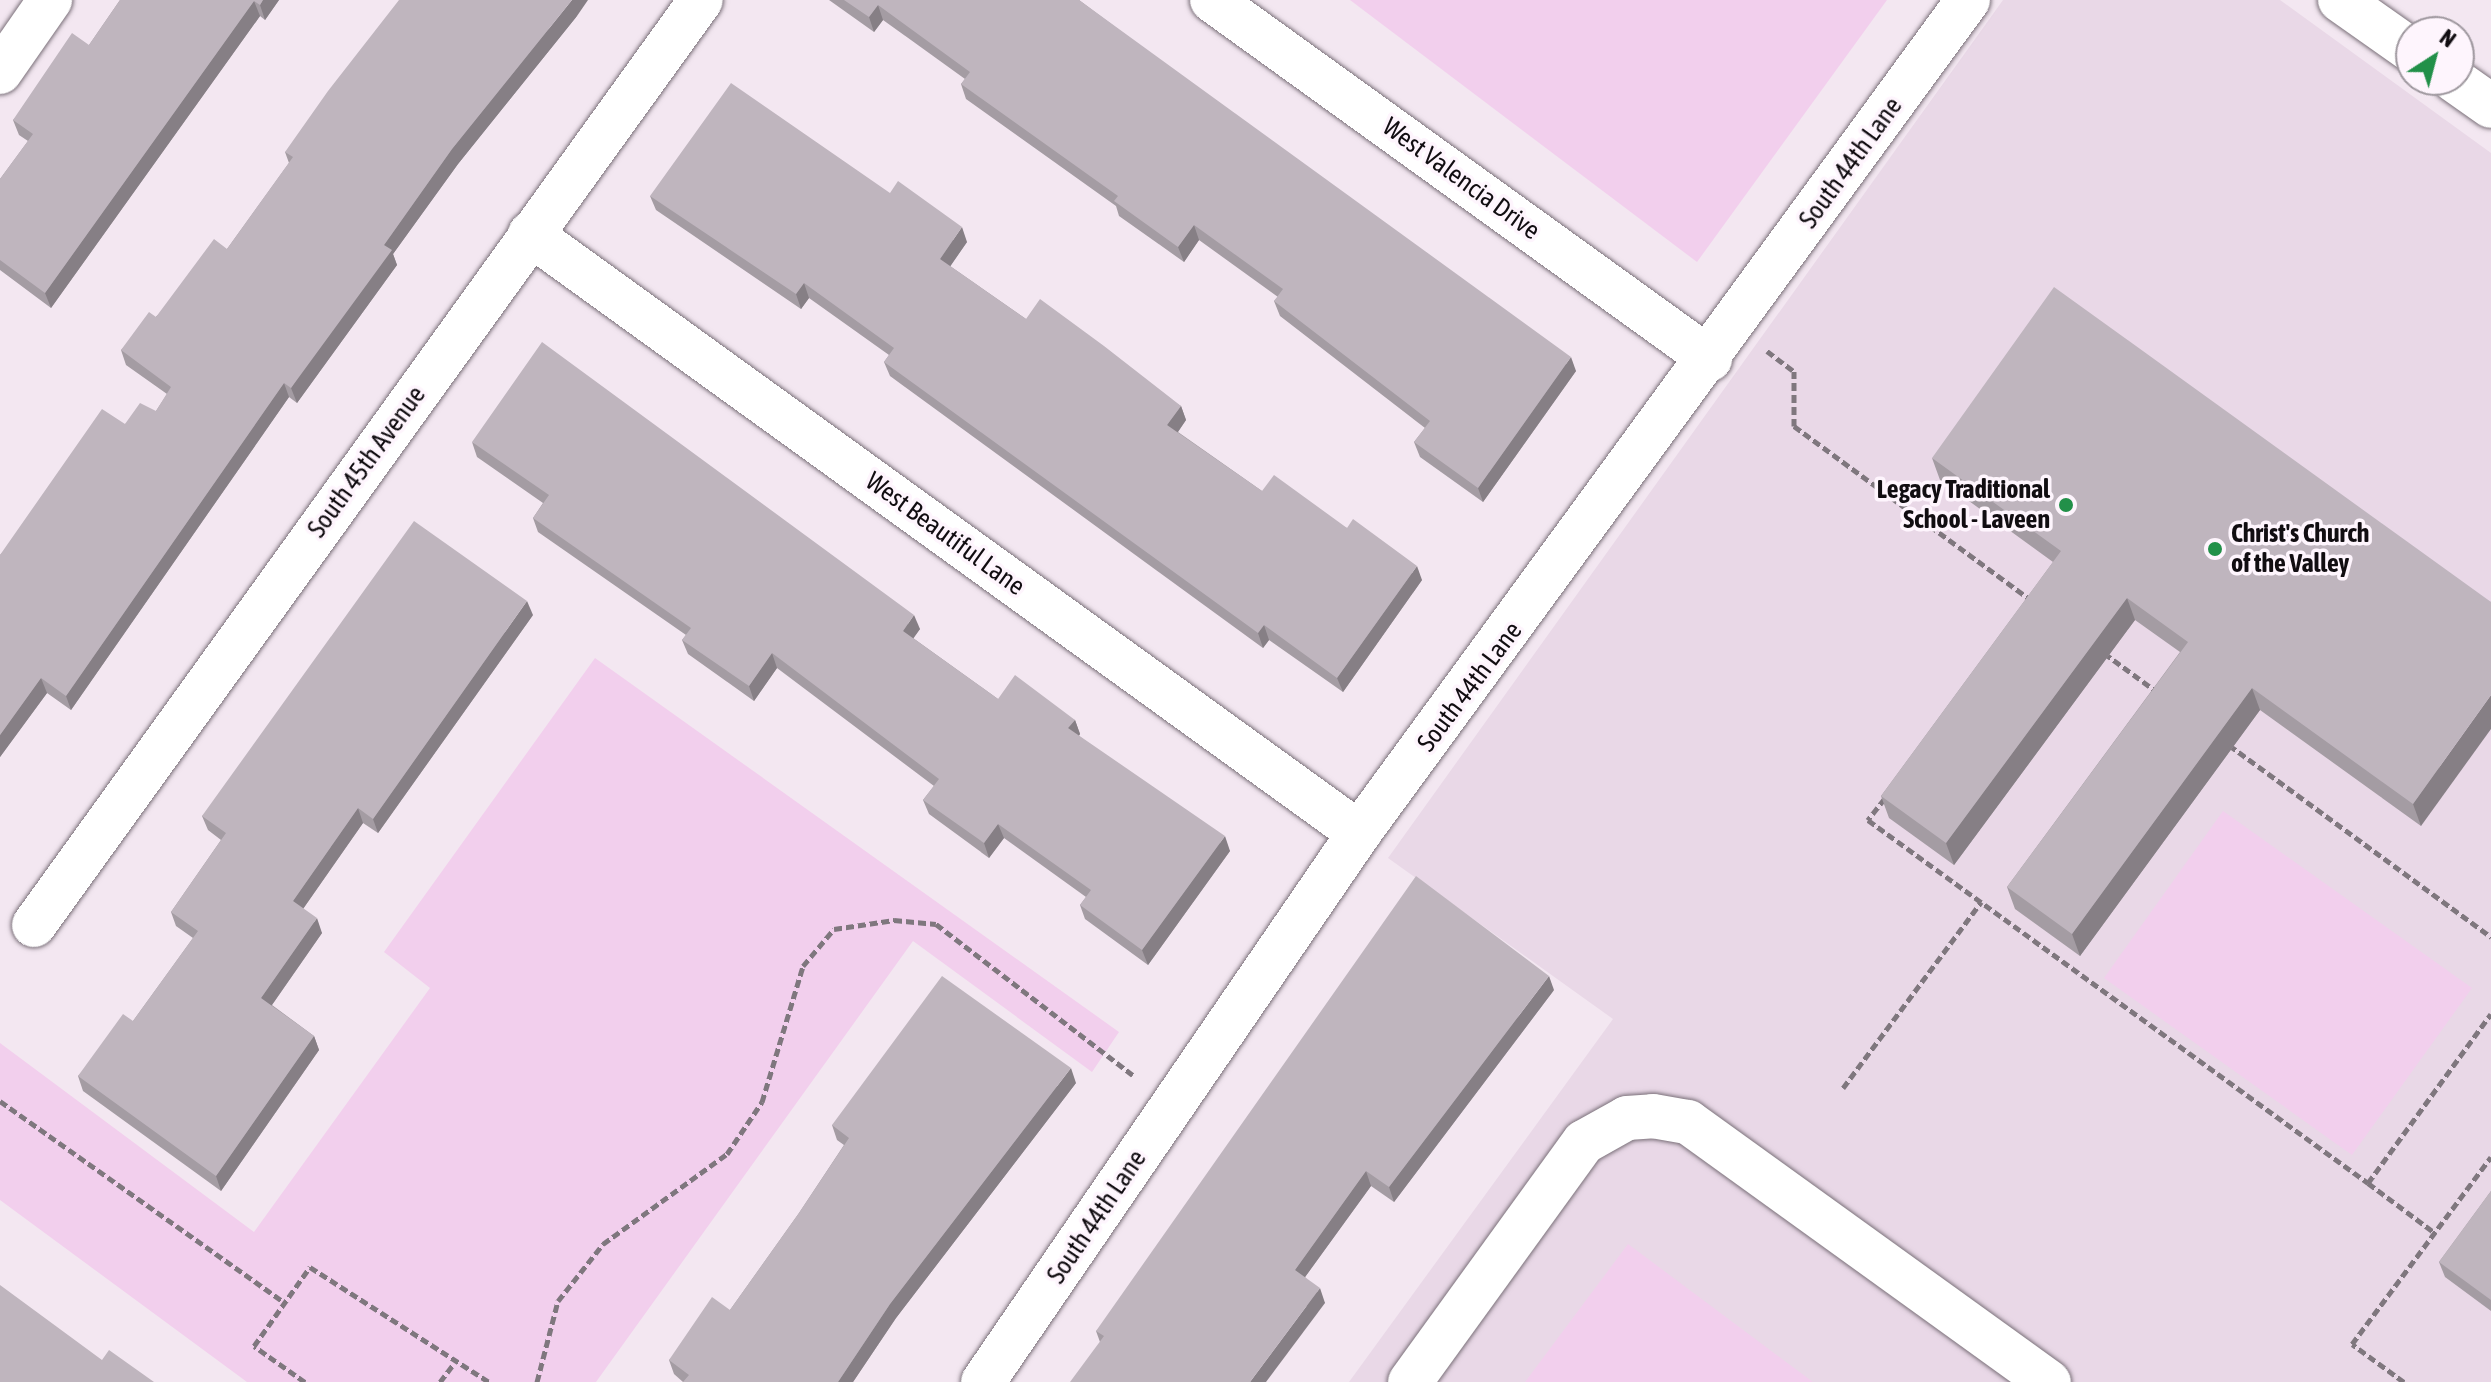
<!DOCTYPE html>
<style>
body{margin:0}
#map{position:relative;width:2491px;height:1382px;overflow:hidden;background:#f3e7f1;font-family:"Asap Condensed",sans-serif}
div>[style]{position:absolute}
.built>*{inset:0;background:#e9d8e7}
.green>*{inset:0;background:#f2cfed}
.path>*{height:5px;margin-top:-2.5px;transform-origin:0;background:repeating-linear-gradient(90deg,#7f777e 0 8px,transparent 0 12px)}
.roads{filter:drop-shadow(0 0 2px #7a7079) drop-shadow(0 0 2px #7a7079)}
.minor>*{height:44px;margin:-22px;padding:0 22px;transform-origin:22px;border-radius:22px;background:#fff}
.major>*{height:44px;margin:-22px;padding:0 22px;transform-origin:22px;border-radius:22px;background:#fff}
.wall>*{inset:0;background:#a49ca3}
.shaded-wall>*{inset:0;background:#867f85}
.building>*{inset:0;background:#bfb5be}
.dots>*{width:22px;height:22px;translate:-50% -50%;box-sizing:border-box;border:4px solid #fef5fd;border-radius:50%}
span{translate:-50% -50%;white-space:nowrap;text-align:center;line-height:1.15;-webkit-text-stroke:7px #fef5fd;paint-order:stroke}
.street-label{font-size:26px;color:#110d11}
.poi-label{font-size:26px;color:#110d11;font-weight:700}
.right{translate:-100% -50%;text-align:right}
.left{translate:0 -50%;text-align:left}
.north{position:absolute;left:2395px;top:16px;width:80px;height:80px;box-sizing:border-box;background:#fef5fd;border:2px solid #9f989f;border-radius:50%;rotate:36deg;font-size:22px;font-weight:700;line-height:32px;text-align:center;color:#110d11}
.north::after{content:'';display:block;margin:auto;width:28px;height:36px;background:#229049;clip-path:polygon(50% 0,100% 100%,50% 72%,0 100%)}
</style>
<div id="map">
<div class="built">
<i style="clip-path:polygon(2003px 0,2280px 0,2491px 153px,2491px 1382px,1349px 1382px,1613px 1019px,1388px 858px)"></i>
</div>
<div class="green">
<i style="clip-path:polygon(1350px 0,1887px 0,1697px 262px)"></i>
<i style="clip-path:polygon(595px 658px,1119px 1032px,1092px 1072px,913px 941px,596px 1382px,247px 1382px,0 1200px,0 1043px,254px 1232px,430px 988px,384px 952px)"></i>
<i style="clip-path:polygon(2223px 811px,2472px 988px,2352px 1155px,2104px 978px)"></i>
<i style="clip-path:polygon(1628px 1244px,1813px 1382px,1525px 1382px)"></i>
</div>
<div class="path">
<i style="left:1767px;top:351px;width:34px;rotate:37deg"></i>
<i style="left:1794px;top:371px;width:55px;rotate:90deg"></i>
<i style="left:1794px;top:426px;width:294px;rotate:36.3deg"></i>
<i style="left:2104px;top:653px;width:66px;rotate:36.3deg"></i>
<i style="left:2229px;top:745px;width:325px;rotate:36.2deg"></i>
<i style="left:1885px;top:798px;width:28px;rotate:128deg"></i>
<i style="left:1868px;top:820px;width:618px;rotate:35.98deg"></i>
<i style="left:2368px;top:1183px;width:209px;rotate:-54deg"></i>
<i style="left:1843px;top:1088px;width:232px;rotate:-53.4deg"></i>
<i style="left:0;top:1101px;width:349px;rotate:35.3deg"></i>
<i style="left:2368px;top:1183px;width:84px;rotate:36.7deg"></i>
<i style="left:305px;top:1382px;width:62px;rotate:-144.8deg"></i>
<i style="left:254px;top:1346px;width:97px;rotate:-54.7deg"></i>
<i style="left:310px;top:1267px;width:213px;rotate:32.7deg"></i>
<i style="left:440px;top:1382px;width:21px;rotate:-53deg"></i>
<i style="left:537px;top:1382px;width:84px;rotate:-75.5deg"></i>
<i style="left:558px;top:1301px;width:73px;rotate:-51.7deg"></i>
<i style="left:603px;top:1244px;width:153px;rotate:-36deg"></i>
<i style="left:727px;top:1154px;width:63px;rotate:-56.1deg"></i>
<i style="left:762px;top:1102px;width:142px;rotate:-73.2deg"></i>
<i style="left:803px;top:966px;width:48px;rotate:-50deg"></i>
<i style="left:834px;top:929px;width:61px;rotate:-8.5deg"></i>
<i style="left:894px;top:920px;width:42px;rotate:5.4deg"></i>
<i style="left:936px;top:924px;width:248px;rotate:37.5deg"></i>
<i style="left:2404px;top:1382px;width:64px;rotate:-143.8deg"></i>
<i style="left:2352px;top:1344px;width:233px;rotate:-53.4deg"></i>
</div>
<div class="roads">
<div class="minor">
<i style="left:1212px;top:0;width:614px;rotate:35.79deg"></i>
<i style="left:0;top:72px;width:88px;rotate:-55.2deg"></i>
<i style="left:530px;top:234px;width:1023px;rotate:35.85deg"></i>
<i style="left:34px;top:925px;width:1140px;rotate:-54.21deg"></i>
<i style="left:983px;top:1382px;width:665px;rotate:-55.59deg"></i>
<i style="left:1359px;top:833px;width:1032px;rotate:-53.83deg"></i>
<i style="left:1410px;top:1382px;width:296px;rotate:-54.1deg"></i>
<i style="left:1584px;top:1142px;width:49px;rotate:-29.2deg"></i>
<i style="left:1627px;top:1118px;width:26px;rotate:-4deg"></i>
<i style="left:1653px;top:1116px;width:36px;rotate:10deg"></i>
<i style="left:1688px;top:1122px;width:445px;rotate:35.8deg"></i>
</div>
<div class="major">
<i style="left:2340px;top:0;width:87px;rotate:35.2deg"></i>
<i style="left:2454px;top:80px;width:45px;rotate:35.1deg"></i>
</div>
</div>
<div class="wall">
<i style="clip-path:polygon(120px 0,279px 0,265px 20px,260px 16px,51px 308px,0 270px,0 179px,28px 141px,19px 135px,13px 120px,89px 45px)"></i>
<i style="clip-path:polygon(829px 0,1079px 0,1576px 371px,1483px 502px,1420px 457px,1414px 442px,1425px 428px,1280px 316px,1274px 301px,1278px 297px,1199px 240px,1184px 262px,1119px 216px,1116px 206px,966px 99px,961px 84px,965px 79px,883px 20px,874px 32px)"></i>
<i style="clip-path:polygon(577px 16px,458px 164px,393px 254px,397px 265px,297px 403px,289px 397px,71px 710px,47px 693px,0 757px,0 555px,125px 424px,156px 411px,167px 394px,126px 365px,121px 350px,227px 249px,289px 163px,285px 152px)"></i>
<i style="clip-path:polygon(650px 196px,967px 242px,950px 266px,1026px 319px,1181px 406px,1186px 420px,1178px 432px,1262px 491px,1347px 528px,1422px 580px,1343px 692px,1269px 640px,1263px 648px,890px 376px,884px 362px,889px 355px,809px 298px,801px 309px,656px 210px)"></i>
<i style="clip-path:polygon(472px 442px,920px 629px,913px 638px,998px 699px,1075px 720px,1080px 734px,1079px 736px,1230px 851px,1148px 965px,1085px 919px,1080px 905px,1086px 897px,1004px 838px,989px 858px,929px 814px,923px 800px,934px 786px,777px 668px,754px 701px,688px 654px,682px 640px,686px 635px,538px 532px,533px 518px,543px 503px,477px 457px)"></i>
<i style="clip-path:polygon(1932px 458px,2491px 602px,2421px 826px,2260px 710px,2080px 956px,2015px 909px,2007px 887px,2180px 652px,2135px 620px,1954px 865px,1889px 818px,1881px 796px,2053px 562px,1940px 480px)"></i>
<i style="clip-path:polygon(533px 615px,378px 833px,363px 823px,303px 909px,322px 933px,272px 1005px,314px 1036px,319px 1050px,221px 1191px,83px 1091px,78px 1076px,133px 1021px,193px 938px,176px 926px,171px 912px,221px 840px,208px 830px,202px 816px)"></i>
<i style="clip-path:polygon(1554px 990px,1394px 1202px,1371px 1186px,1305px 1277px,1325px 1303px,1100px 1342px,1096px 1331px)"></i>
<i style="clip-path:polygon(1076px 1083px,896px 1318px,853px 1382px,683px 1382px,674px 1374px,669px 1360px,730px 1310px,799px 1213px,844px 1145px,837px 1140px,832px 1125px)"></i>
<i style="clip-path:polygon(2491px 1191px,2491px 1311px,2445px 1277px,2439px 1262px)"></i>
</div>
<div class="shaded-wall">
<i style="clip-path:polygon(263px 0,279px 0,265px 20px,260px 5px)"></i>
<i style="clip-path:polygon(572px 0,588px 0,577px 16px,458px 164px,393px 254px,397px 265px,297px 403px,291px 388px,384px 245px,452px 149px)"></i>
<i style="clip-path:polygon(254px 1px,260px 16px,51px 308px,45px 293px)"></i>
<i style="clip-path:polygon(878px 5px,883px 20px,874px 32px,869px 17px)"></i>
<i style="clip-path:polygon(1194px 225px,1199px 240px,1184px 262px,1178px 247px)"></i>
<i style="clip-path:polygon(962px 227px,967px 242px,945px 274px,940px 259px)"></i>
<i style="clip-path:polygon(804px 283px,809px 298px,801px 309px,796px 294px)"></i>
<i style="clip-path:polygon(1571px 357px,1576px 371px,1483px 502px,1478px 488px)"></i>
<i style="clip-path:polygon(284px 383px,289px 397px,71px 710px,66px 696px)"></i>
<i style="clip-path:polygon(1181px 406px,1186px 420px,1173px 439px,1167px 425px)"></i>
<i style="clip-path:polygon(1417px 566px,1422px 580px,1343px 692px,1337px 678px)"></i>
<i style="clip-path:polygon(2127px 598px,2135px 620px,1954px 865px,1946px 843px)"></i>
<i style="clip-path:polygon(527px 601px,533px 615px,378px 833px,373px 819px)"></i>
<i style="clip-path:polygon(914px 615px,920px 629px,908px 646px,903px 631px)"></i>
<i style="clip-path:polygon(1264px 625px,1269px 640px,1263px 648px,1258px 633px)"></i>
<i style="clip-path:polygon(772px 653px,777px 668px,754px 701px,749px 686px)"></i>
<i style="clip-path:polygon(41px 678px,47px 693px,0 757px,0 735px)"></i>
<i style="clip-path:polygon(2252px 688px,2260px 710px,2080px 956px,2072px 934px)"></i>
<i style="clip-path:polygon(2491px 695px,2491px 729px,2421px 826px,2413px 804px)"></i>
<i style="clip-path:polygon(1075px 720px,1080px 734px,1073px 743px,1068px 728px)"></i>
<i style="clip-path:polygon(358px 808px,363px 823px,298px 916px,293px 901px)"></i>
<i style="clip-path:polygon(998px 824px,1004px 838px,989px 858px,984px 843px)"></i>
<i style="clip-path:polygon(1225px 836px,1230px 851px,1148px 965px,1142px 950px)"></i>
<i style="clip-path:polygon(317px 918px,322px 933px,267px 1012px,261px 998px)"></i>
<i style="clip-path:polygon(1549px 976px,1554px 990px,1394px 1202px,1389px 1187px)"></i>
<i style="clip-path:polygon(314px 1036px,319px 1050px,221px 1191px,216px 1176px)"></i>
<i style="clip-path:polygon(1071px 1068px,1076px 1083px,896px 1318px,853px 1382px,838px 1382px,890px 1304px)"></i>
<i style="clip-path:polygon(1366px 1171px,1371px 1186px,1300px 1284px,1295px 1270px)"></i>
<i style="clip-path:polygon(1320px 1288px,1325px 1303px,1266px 1382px,1250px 1382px)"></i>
</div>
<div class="building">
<i style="clip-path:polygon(120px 0,263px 0,260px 5px,254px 1px,45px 293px,0 260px,0 179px,33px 134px,13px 120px,72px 33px,89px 45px)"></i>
<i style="clip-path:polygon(399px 0,572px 0,452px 149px,384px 245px,392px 250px,291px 388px,284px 383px,66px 696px,41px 678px,0 735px,0 555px,102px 409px,125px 424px,140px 403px,156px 411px,171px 387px,121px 350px,149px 312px,156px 317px,214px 239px,227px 249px,293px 157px,285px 152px,328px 91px)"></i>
<i style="clip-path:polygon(844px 0,1079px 0,1571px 357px,1478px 488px,1414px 442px,1430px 421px,1274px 301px,1283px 289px,1194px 225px,1178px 247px,1114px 201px,1118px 196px,961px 84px,970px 72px,878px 5px,869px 17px)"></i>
<i style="clip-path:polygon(731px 83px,890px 193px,898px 181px,962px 227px,940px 259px,1026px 319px,1040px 299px,1104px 346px,1181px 406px,1167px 425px,1262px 491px,1274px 475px,1347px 528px,1353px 519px,1417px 566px,1337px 678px,1264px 625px,1258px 633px,884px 362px,894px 348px,804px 283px,796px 294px,650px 196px)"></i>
<i style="clip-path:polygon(2054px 287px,2491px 602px,2491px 695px,2413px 804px,2252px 688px,2072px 934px,2007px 887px,2188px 642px,2127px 598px,1946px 843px,1881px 796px,2061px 551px,1932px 458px)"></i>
<i style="clip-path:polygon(542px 342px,914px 615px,903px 631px,998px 699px,1015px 675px,1075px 720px,1068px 728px,1225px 836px,1142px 950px,1080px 905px,1091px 890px,998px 824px,984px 843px,923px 800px,939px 779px,772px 653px,749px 686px,682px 640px,691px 628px,533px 518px,549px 495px,472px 442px)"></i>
<i style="clip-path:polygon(414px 521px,527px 601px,373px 819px,358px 808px,293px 901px,317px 918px,261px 998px,314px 1036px,216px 1176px,78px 1076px,123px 1014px,133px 1021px,198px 931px,171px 912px,226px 833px,202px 816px)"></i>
<i style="clip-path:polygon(1416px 876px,1549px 976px,1389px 1187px,1366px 1171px,1295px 1270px,1320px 1288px,1250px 1382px,1070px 1382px,1104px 1336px,1096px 1331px)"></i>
<i style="clip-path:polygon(942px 976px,1071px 1068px,890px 1304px,838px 1382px,683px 1382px,689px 1375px,669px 1360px,712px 1297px,730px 1310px,799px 1213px,849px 1138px,832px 1125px)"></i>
<i style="clip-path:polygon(2491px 1191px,2491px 1300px,2439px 1262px)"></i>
<i style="clip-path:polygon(0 1285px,102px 1360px,109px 1350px,154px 1382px,0 1382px)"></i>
</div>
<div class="dots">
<i style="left:2066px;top:505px;background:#229049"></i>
<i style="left:2215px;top:549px;background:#229049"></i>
</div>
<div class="street-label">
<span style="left:1851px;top:163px;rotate:-54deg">South 44th Lane</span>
<span style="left:1461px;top:179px;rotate:36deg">West Valencia Drive</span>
<span style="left:367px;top:462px;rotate:-54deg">South 45th Avenue</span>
<span style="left:945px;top:534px;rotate:36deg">West Beautiful Lane</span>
<span style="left:1470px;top:687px;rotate:-53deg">South 44th Lane</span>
<span style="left:1097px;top:1217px;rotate:-56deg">South 44th Lane</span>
</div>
<div class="poi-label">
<span class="right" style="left:2050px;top:505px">Legacy Traditional<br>School - Laveen</span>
<span class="left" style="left:2231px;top:549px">Christ's Church<br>of the Valley</span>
</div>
<div class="north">N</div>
</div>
